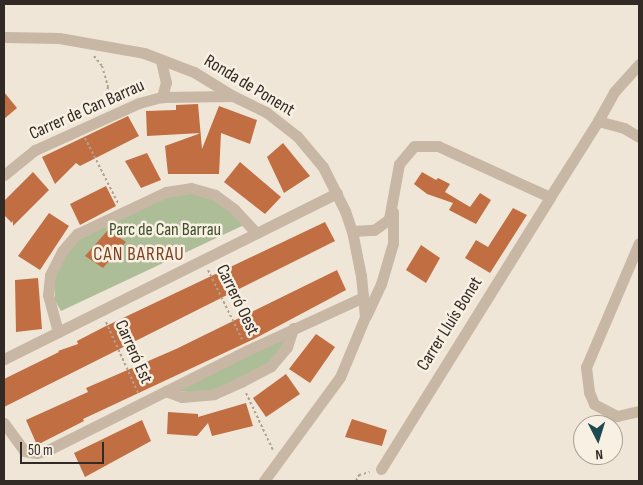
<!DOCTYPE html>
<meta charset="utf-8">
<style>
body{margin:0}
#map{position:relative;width:643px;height:485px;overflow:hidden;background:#efe6d7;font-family:"Sofia Sans Condensed",sans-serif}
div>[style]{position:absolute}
.green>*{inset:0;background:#adbd98}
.building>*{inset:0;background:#c16e43}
.path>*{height:2px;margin-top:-1px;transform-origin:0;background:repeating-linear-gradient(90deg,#b2a18e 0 2.5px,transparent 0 5px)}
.minor>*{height:11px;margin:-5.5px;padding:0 5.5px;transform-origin:5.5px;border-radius:5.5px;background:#c7b7a4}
span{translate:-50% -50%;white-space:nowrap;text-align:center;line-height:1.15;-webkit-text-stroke:5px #f8f0e2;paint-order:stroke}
.street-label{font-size:18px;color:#322a25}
.park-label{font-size:18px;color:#3e4f2a}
.neighbourhood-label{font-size:19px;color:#7e4121;letter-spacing:1px}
.frame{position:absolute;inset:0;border:5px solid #322a25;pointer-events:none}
.north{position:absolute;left:573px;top:415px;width:50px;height:50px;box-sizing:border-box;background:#f8f0e2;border:1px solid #a9a196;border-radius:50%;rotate:175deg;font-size:14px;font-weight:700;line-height:20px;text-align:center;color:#322a25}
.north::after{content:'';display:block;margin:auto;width:18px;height:22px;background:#1d4951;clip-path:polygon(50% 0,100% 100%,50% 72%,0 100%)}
.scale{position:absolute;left:20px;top:442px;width:84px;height:22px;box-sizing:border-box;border:2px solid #322a25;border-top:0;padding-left:6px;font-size:15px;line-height:18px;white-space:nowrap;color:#322a25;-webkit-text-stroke:4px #f8f0e2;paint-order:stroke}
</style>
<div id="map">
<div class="green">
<i style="clip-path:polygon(191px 193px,214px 200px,232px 211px,244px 225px,61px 311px,55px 301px,54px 272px,66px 253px,80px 239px,169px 196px)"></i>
<i style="clip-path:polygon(291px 331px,270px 365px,213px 393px,168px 391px)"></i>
</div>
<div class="building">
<i style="clip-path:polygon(4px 92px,17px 108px,4px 119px)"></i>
<i style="clip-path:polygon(198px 104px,202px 149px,219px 106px,257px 120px,250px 144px,221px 133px,219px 174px,168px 174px,165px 146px,201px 133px,147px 136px,146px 111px,176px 110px,176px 105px)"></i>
<i style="clip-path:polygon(128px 116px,139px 136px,80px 166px,76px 163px,55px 184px,42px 157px)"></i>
<i style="clip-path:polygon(283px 143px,310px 176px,284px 193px,267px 157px)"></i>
<i style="clip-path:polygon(147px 153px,161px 180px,141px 188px,125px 161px)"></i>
<i style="clip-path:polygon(240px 162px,281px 197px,265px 214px,224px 182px)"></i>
<i style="clip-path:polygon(33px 172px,49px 190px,13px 226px,13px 220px,12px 223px,4px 215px,4px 201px)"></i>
<i style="clip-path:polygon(422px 172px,436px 180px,438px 178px,450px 184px,445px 192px,470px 207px,480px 193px,491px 200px,476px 224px,449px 210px,453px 203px,427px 194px,414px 184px)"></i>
<i style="clip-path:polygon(106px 186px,116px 206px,80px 225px,70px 204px)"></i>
<i style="clip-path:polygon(513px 208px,527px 215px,490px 273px,465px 258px,476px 240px,488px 247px)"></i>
<i style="clip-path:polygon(49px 213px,69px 226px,40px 270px,18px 256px)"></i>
<i style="clip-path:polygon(325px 222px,335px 241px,4px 407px,4px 379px,59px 352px,58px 351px,78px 344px,77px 341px,104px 327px)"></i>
<i style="clip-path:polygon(108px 230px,126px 242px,103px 268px,85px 256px)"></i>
<i style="clip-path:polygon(421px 245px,440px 258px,426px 283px,406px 270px)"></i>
<i style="clip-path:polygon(337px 270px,346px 290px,254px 339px,83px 419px,84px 421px,37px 445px,26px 420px,88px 392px,86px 388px,176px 349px)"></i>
<i style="clip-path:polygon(38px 278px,42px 329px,16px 332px,15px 280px)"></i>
<i style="clip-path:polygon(316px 334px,335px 347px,310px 383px,289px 369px)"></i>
<i style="clip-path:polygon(286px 374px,300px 394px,266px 417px,253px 398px)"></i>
<i style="clip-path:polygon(246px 403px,253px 426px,212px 436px,208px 423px,197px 436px,167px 434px,168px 412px,198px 414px,198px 417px)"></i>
<i style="clip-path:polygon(352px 419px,387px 430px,382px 446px,345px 437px)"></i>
<i style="clip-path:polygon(142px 420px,151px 441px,85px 477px,74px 453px)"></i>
</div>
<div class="path">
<i style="left:94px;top:56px;width:13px;rotate:51deg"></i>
<i style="left:102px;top:66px;width:22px;rotate:74deg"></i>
<i style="left:108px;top:87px;width:13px;rotate:103deg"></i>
<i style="left:105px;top:100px;width:9px;rotate:122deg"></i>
<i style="left:85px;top:138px;width:73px;rotate:63.1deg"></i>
<i style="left:208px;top:270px;width:77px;rotate:63.8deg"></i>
<i style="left:106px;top:322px;width:78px;rotate:65.7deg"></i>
<i style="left:246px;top:393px;width:63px;rotate:64.7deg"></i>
<i style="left:356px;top:481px;width:7px;rotate:-63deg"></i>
<i style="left:359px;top:475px;width:11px;rotate:-15deg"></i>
</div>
<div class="minor">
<i style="left:4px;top:37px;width:55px;rotate:1deg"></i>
<i style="left:59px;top:38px;width:86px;rotate:10deg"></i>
<i style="left:144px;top:53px;width:53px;rotate:20.8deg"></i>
<i style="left:194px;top:72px;width:46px;rotate:31.6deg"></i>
<i style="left:233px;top:96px;width:37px;rotate:26deg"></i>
<i style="left:266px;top:112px;width:39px;rotate:38deg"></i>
<i style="left:297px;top:136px;width:40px;rotate:50deg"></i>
<i style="left:323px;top:167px;width:49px;rotate:63.4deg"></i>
<i style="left:345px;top:211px;width:21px;rotate:71deg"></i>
<i style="left:352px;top:231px;width:46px;rotate:78.7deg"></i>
<i style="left:361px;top:276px;width:41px;rotate:84.4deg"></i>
<i style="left:365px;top:317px;width:65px;rotate:112.6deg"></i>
<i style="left:340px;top:377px;width:129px;rotate:126.2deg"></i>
<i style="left:161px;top:61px;width:22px;rotate:77deg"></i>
<i style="left:166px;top:82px;width:16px;rotate:105deg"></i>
<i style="left:598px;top:121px;width:27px;rotate:15deg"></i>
<i style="left:624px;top:128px;width:17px;rotate:31deg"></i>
<i style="left:4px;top:175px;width:40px;rotate:-39deg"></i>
<i style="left:35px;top:150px;width:114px;rotate:-24.3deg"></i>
<i style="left:139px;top:103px;width:24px;rotate:-15deg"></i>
<i style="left:162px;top:97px;width:71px;rotate:-0.8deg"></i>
<i style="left:352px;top:231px;width:22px;rotate:-3deg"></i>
<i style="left:374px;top:230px;width:19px;rotate:-36deg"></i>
<i style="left:389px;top:219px;width:56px;rotate:-79.7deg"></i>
<i style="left:399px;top:164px;width:23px;rotate:-50deg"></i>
<i style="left:414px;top:146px;width:24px"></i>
<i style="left:438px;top:146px;width:123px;rotate:24.5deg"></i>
<i style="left:550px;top:197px;width:90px;rotate:-57.7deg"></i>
<i style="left:598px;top:121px;width:33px;rotate:-61deg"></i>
<i style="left:614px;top:92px;width:38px;rotate:-48deg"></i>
<i style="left:639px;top:243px;width:135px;rotate:113.1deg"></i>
<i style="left:586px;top:367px;width:25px;rotate:83deg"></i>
<i style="left:589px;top:392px;width:13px;rotate:67deg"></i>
<i style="left:594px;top:404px;width:26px;rotate:28deg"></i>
<i style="left:617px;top:416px;width:23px;rotate:-13deg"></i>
<i style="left:366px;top:316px;width:35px;rotate:-65deg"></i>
<i style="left:381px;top:284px;width:43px;rotate:-73.7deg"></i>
<i style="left:393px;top:243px;width:31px;rotate:-90deg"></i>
<i style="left:58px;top:332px;width:38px;rotate:-105deg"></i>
<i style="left:48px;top:295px;width:20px;rotate:-84deg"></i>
<i style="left:50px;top:275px;width:27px;rotate:-63deg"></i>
<i style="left:62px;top:251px;width:23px;rotate:-49deg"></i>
<i style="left:77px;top:234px;width:98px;rotate:-25.3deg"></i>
<i style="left:166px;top:192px;width:25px;rotate:-9deg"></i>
<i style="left:191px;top:188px;width:25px;rotate:16deg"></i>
<i style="left:215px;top:195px;width:24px;rotate:36deg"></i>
<i style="left:234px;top:209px;width:33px;rotate:47deg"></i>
<i style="left:4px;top:359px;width:372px;rotate:-26.5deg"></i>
<i style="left:166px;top:391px;width:17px;rotate:21deg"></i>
<i style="left:182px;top:397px;width:32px;rotate:-5deg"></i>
<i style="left:214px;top:394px;width:30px;rotate:-24deg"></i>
<i style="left:241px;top:382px;width:34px;rotate:-28deg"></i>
<i style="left:271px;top:366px;width:25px;rotate:-50deg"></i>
<i style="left:287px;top:347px;width:20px;rotate:-72deg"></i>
<i style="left:4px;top:423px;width:34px;rotate:54deg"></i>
<i style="left:24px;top:451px;width:13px;rotate:9deg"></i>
<i style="left:37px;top:453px;width:14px;rotate:-17deg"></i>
<i style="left:50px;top:449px;width:221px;rotate:-26.6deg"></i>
<i style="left:248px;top:350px;width:127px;rotate:-24.7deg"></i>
<i style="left:381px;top:469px;width:320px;rotate:-58.1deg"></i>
</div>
<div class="street-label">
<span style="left:249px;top:86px;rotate:31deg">Ronda de Ponent</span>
<span style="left:87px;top:110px;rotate:-24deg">Carrer de Can Barrau</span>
<span style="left:237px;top:300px;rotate:64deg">Carreró Oest</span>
<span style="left:450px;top:324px;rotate:-58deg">Carrer Lluís Bonet</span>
<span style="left:133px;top:352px;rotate:66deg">Carreró Est</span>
</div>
<div class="park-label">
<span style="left:165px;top:230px">Parc de Can Barrau</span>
</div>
<div class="neighbourhood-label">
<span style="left:139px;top:255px">CAN BARRAU</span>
</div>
<div class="frame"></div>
<div class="north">N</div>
<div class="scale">50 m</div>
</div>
